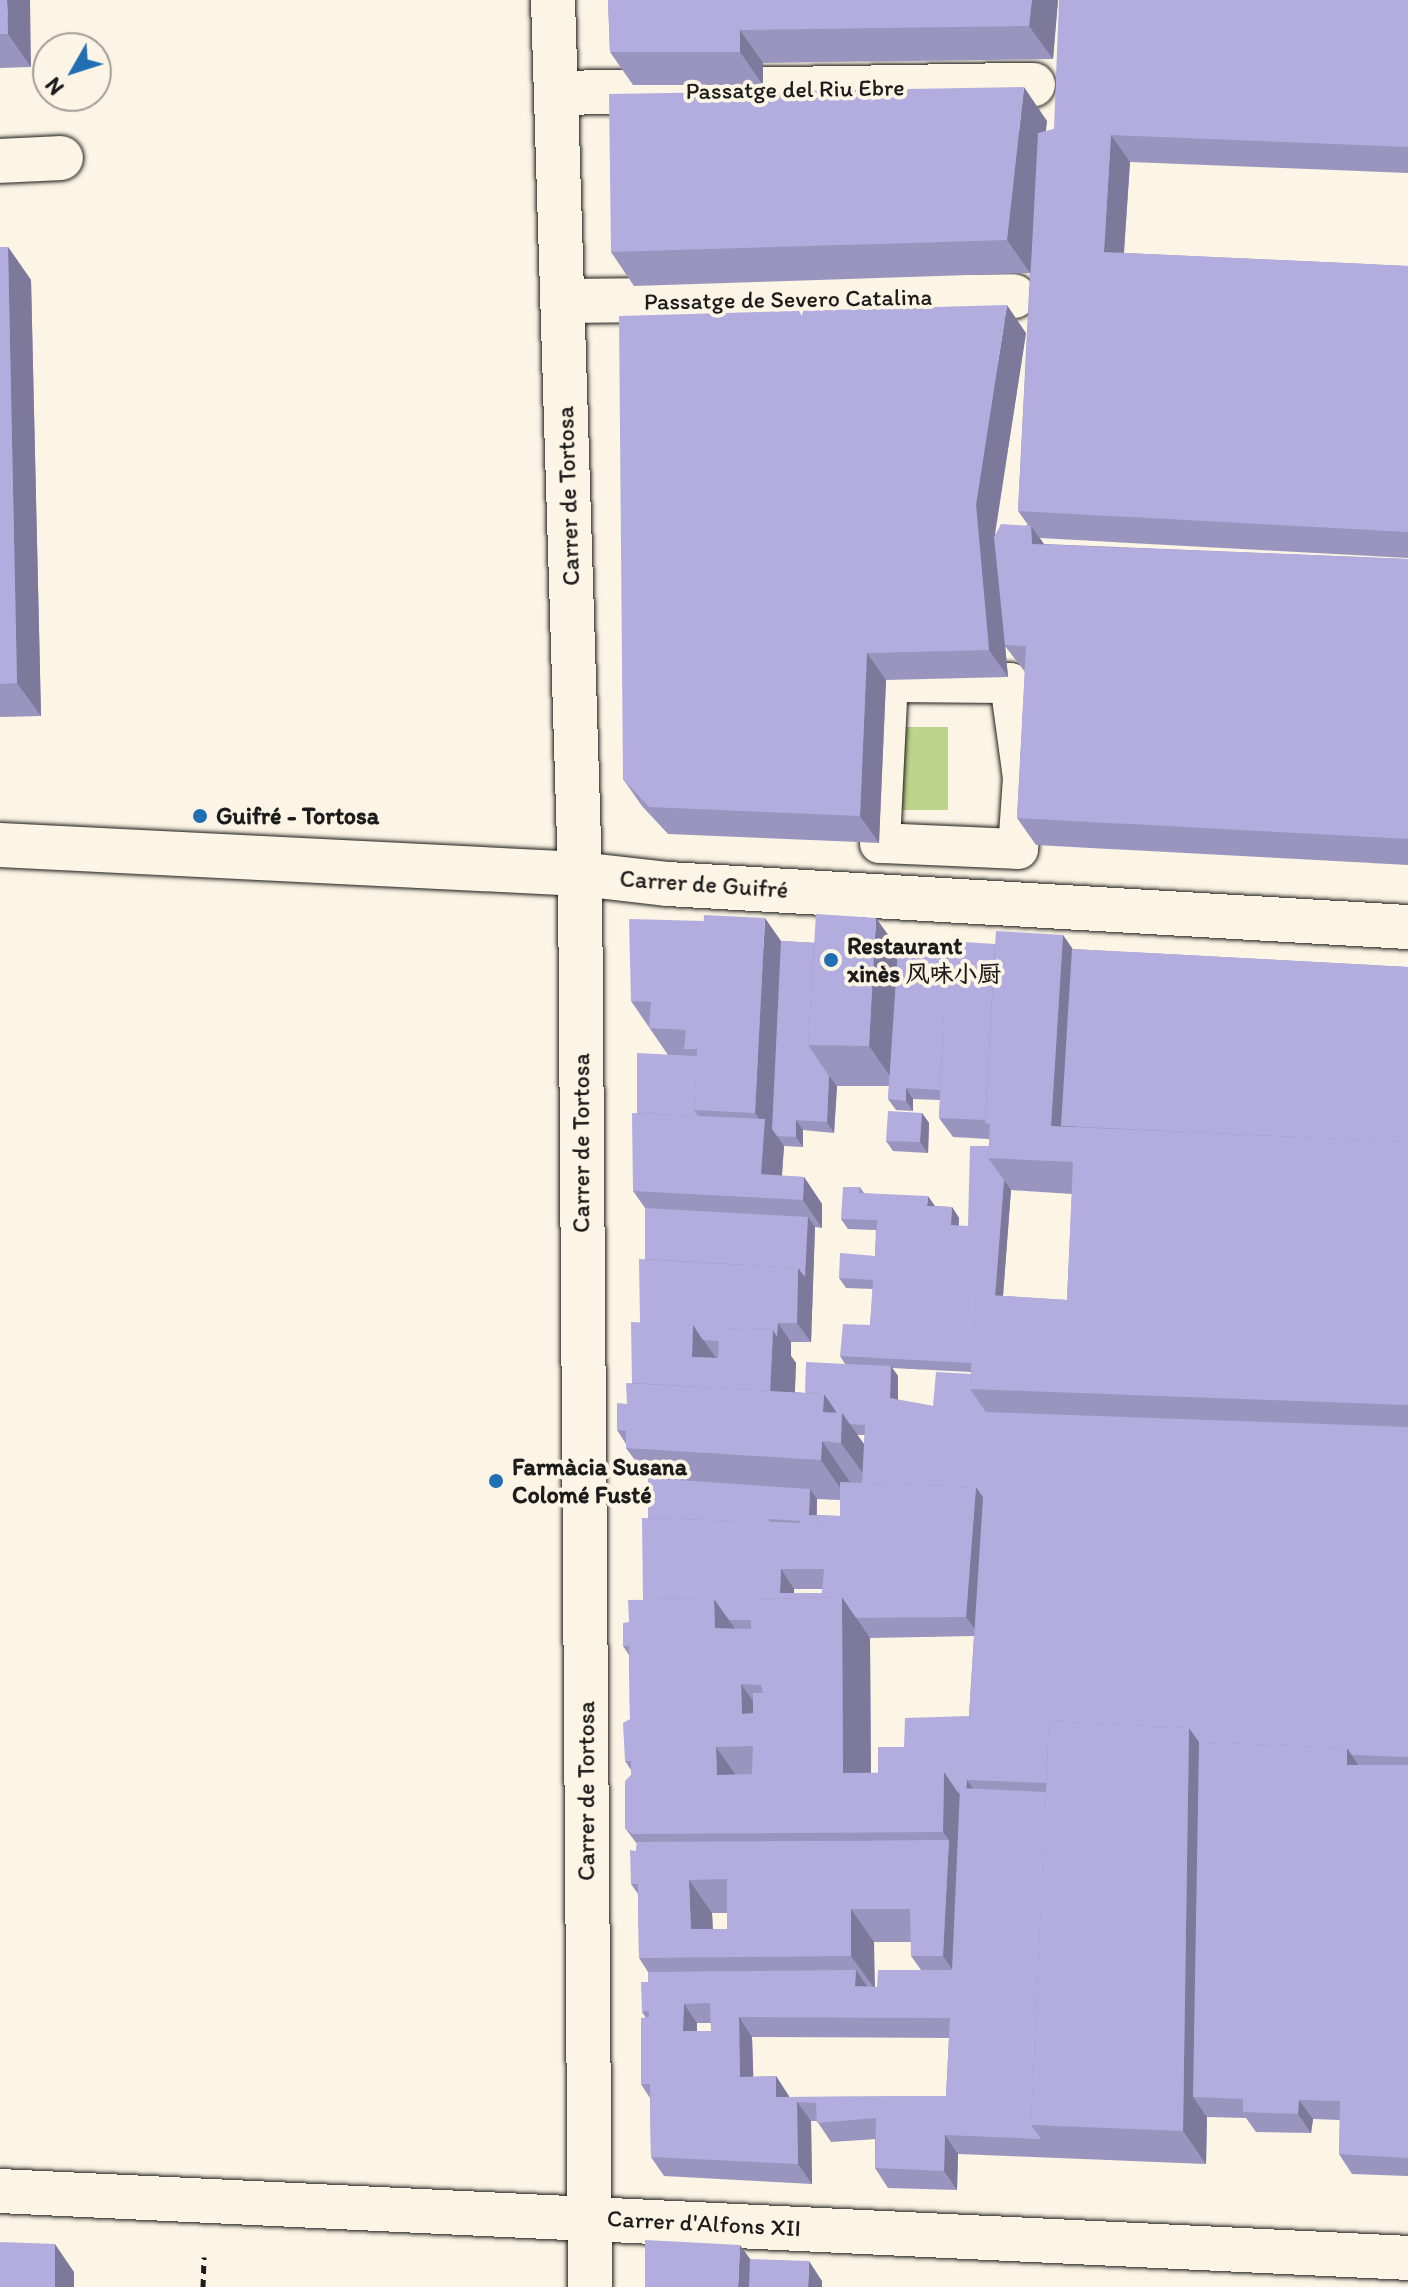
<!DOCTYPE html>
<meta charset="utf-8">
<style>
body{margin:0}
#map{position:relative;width:1408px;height:2287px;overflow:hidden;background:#fcf5e5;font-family:Itim,"LXGW WenKai TC",sans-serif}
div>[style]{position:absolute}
.green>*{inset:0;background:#bcd48b}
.path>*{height:5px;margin-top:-2.5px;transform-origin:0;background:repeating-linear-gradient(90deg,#1c1c1c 0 8px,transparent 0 14px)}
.roads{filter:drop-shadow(0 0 2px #1c1c1c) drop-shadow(0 0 2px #1c1c1c)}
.pedestrian>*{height:40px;margin:-20px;padding:0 20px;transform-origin:20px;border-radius:20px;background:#fcf5e5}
.minor>*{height:44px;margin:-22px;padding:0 22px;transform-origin:22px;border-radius:22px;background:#fcf5e5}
.wall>*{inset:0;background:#9995bf}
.shaded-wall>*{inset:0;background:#7d799b}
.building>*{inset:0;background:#b2adde}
.dots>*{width:22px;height:22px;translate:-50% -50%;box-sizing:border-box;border:4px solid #fcf5e5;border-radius:50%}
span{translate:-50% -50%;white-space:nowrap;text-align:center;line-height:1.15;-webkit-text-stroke:8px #fcf5e5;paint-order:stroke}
.street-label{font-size:24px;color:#1c1c1c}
.poi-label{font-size:24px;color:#1c1c1c;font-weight:700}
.left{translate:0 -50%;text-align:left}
.north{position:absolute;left:32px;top:32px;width:80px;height:80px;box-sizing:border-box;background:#fcf5e5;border:2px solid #a29e95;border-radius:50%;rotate:231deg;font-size:22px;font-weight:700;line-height:32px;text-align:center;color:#1c1c1c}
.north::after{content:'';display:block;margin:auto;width:28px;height:36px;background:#1f6fb2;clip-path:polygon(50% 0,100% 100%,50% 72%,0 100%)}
</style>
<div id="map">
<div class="green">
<i style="clip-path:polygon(895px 727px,948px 727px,948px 810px,896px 810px)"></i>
</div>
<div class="path">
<i style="left:203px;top:2287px;width:30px;rotate:-88deg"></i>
</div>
<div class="roads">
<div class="pedestrian">
<i style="left:888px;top:682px;width:122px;rotate:0.5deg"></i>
<i style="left:1010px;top:683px;width:96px;rotate:82.2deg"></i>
<i style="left:1023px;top:778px;width:71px;rotate:94deg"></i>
<i style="left:1018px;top:849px;width:138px;rotate:-177.5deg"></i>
<i style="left:880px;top:843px;width:161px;rotate:-87.2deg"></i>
</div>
<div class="minor">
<i style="left:553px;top:0;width:874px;rotate:88.23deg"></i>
<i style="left:580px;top:874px;width:1413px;rotate:89.59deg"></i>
<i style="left:556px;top:93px;width:477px;rotate:-1deg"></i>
<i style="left:0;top:161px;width:61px;rotate:-2.8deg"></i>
<i style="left:562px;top:301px;width:452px;rotate:-0.6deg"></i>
<i style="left:0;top:845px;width:581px;rotate:2.86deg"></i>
<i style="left:580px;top:874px;width:89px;rotate:6.5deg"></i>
<i style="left:668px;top:884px;width:741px;rotate:3.33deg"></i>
<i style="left:0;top:2191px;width:1410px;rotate:2.72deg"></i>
</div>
</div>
<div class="wall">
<i style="clip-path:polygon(0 0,31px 67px,0 68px)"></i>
<i style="clip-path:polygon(608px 0,1058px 0,1053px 59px,763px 63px,763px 85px,633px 85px,610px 52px)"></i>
<i style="clip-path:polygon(1408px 0,1408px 173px,1130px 162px,1124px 253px,1408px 266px,1408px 558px,1040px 538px,1044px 544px,1408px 559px,1408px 865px,1036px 845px,1017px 818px,1025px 672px,1005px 646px,1008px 677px,886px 680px,879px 843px,668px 834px,642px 806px,623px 779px,1026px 333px,995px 535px,1028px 525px,1018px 511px,1030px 273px,634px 286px,611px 252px,1047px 121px,1045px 132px,1054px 129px)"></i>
<i style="clip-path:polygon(0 247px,8px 247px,31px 280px,41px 716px,0 717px)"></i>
<i style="clip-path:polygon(evenodd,1063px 935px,1072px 949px,1408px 967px,1408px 2176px,1352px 2174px,1339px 2154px,1340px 2120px,1313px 2119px,1311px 2133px,1256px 2132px,1246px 2118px,1207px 2117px,1206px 2164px,958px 2154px,957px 2190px,888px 2188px,875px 2168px,875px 2139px,831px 2142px,817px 2121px,811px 2121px,812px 2184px,664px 2176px,651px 2157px,650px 2098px,641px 2084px,646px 2018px,642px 2012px,648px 1982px,648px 1972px,639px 1958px,638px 1894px,631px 1884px,637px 1844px,625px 1828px,631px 1775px,631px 1770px,625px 1761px,630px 1719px,629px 1655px,623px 1646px,629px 1622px,643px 1600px,648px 1518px,648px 1478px,626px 1448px,626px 1444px,617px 1430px,627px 1404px,632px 1383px,640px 1323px,645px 1259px,645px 1208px,633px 1191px,637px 1113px,668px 1055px,631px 1001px,781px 941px,947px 950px,1063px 935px,837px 1086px,889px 1086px,888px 1099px,896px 1110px,913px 1111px,913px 1099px,940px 1100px,939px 1118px,953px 1137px,989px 1139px,989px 1146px,968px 1226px,959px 1226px,959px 1218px,952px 1207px,935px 1206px,864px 1193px,860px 1187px,841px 1219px,848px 1229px,876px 1230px,875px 1256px,839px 1278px,846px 1288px,873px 1289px,870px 1325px,840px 1356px,845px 1364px,805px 1393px,795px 1392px,796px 1363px,791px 1356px,791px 1342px,811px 1342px,815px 1227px,822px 1228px,822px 1204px,804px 1177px,782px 1176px,784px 1146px,803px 1147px,803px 1130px,834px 1133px,837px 1086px,1063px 935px,1011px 1190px,1072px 1194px,1067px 1300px,1003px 1296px,1011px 1190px,1063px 935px,892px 1368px,971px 1372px,971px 1374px,933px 1406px,898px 1400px,898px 1376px,892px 1368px,1063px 935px,857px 1435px,865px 1435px,864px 1444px,857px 1435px,1063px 935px,817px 1499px,840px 1500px,840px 1516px,817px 1515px,817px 1499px,1063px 935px,794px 1589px,823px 1589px,822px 1593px,794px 1593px,794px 1589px,1063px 935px,974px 1636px,969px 1716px,904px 1747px,878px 1773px,871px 1773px,870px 1638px,974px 1636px,1063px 935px,712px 1913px,727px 1913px,727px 1929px,713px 1929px,712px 1913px,1063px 935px,874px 1942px,911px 1942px,911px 1956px,921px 1970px,877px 1987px,874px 1987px,874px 1942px,1063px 935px,697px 2023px,711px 2023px,711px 2031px,697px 2031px,697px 2023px,1063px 935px,752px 2037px,949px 2038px,946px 2096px,789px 2097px,776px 2076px,753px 2077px,752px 2037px)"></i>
<i style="clip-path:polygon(922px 1113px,929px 1123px,928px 1153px,893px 1151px,886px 1141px)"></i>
</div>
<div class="shaded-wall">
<i style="clip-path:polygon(7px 0,30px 0,31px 67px,8px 34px)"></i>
<i style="clip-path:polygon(1032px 0,1058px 0,1053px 59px,1029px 26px)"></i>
<i style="clip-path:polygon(740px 30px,763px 63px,763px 85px,740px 52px)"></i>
<i style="clip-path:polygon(1024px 87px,1047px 121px,1030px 273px,1007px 240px)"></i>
<i style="clip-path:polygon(1111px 135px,1130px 162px,1122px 279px,1104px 252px)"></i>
<i style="clip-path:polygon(8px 247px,31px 280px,41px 716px,17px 683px)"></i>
<i style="clip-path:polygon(1007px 305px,1026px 333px,995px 532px,1008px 677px,989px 650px,976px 505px)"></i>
<i style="clip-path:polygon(1031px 526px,1050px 553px,1032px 544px)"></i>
<i style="clip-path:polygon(867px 653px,886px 680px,879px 843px,860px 816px)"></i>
<i style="clip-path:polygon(765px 918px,788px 951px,777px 1136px,784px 1146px,780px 1199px,761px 1174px,764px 1126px,755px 1113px)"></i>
<i style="clip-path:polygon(876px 918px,905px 958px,897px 1086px,869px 1046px)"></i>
<i style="clip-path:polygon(1063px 935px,1086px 968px,1075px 1140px,1051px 1126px)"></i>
<i style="clip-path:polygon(829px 1076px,837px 1086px,834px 1133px,827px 1122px)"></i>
<i style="clip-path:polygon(906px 1088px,913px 1099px,913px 1111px,906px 1101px)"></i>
<i style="clip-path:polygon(922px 1113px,929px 1123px,928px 1153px,920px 1142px)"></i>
<i style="clip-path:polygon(796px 1120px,803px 1130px,803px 1147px,796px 1137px)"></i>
<i style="clip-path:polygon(804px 1177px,822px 1204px,822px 1228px,803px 1200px)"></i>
<i style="clip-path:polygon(1004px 1180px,1011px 1190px,997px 1374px,990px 1364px)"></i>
<i style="clip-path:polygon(928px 1196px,935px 1206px,927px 1206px)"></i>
<i style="clip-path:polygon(952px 1207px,959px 1218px,958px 1235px,951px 1225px)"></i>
<i style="clip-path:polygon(808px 1217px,815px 1227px,811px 1342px,797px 1323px,798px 1268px)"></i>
<i style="clip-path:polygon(778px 1323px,791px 1342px,791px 1356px,796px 1363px,793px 1431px,770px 1398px,773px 1330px)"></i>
<i style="clip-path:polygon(693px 1325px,716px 1358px,692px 1357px)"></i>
<i style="clip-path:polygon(891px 1366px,898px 1376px,898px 1408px,890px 1398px)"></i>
<i style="clip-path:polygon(824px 1394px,842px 1413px,871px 1454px,870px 1483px,841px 1443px,823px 1412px)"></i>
<i style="clip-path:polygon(822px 1441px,850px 1482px,849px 1501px,821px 1460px)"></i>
<i style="clip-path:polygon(976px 1487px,990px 1507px,980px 1636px,966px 1617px)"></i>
<i style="clip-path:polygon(810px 1489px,817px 1499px,816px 1525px,809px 1515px)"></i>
<i style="clip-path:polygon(781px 1569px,794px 1589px,794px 1612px,780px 1593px)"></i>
<i style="clip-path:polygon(842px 1597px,870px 1638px,871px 1814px,843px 1773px)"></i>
<i style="clip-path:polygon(714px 1599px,743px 1640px,715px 1628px)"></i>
<i style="clip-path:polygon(741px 1684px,770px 1725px,742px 1714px)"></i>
<i style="clip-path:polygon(1189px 1728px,1213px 1761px,1193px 2097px,1207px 2117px,1206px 2164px,1183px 2131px)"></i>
<i style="clip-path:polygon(716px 1747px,745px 1788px,717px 1775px)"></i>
<i style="clip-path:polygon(1347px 1748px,1360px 1768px,1347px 1765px)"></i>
<i style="clip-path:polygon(944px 1772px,973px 1813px,966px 1989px,943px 1956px,949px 1840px,943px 1832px)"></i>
<i style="clip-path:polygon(967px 1780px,974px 1790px,966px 1802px)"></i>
<i style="clip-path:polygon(689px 1880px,712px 1913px,714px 1958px,691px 1929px)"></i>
<i style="clip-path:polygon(851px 1909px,874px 1942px,875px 1989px,851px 1956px)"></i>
<i style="clip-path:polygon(856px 1970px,869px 1989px,855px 1986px)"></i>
<i style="clip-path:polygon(684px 2004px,697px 2023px,697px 2050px,683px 2031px)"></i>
<i style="clip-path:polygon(739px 2017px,752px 2037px,754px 2096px,740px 2077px)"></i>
<i style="clip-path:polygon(776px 2076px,789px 2096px,789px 2116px,776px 2097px)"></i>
<i style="clip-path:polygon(1299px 2100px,1313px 2119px,1311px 2133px,1298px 2114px)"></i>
<i style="clip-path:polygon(797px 2102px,811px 2121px,812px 2184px,798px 2164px)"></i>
<i style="clip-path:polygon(945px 2135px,958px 2154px,957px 2190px,944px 2171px)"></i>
<i style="clip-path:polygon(55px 2244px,74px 2272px,74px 2287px,55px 2287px)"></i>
<i style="clip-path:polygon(740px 2245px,764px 2278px,763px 2287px,738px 2287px)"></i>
<i style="clip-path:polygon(809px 2261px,822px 2281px,822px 2287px,808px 2287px)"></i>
</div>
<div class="building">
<i style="clip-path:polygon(0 0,7px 0,8px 34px,0 34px)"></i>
<i style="clip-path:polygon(608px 0,1032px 0,1029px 26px,740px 30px,740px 52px,610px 52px)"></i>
<i style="clip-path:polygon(1059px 0,1408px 0,1408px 147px,1111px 135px,1104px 252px,1408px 266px,1408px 532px,1018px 511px,1038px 133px,1054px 129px)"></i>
<i style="clip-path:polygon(1024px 87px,1007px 240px,611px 252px,609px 94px)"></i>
<i style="clip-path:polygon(0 247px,8px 247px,17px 683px,0 684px)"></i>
<i style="clip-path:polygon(1007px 305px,976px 505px,989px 650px,867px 653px,860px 816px,649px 807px,623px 779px,619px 316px)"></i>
<i style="clip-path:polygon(1001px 524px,1031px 526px,1032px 544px,1408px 559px,1408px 839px,1017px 818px,1026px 646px,1005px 645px,994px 537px)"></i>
<i style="clip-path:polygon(816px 914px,876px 918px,869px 1046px,808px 1045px)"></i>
<i style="clip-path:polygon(704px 915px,765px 918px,755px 1113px,694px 1110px)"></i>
<i style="clip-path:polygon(629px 919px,704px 921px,698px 1049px,684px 1049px,686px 1030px,649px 1028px,651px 1002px,631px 1001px)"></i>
<i style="clip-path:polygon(996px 931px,1063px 935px,1051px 1126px,1408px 1142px,1408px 1405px,970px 1389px,975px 1294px,1067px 1300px,1073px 1162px,988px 1158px,990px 1124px,985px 1123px)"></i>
<i style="clip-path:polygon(781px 941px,814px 943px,808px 1045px,829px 1076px,827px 1122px,796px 1120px,796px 1137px,777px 1136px,772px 1129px)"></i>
<i style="clip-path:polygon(947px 941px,995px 944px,985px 1120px,939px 1118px)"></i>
<i style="clip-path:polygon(898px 948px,947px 950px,940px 1090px,906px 1088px,906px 1101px,888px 1099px)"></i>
<i style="clip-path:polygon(1072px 949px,1408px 967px,1408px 1142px,1061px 1126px)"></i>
<i style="clip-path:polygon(637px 1053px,697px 1056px,694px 1110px,698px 1116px,637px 1113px)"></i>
<i style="clip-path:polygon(888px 1111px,922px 1113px,920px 1142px,886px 1141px)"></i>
<i style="clip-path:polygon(632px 1113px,765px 1119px,761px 1174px,804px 1177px,803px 1200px,633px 1191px)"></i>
<i style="clip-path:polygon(970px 1146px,989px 1146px,988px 1158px,1004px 1180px,995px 1296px,975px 1294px,972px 1363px,840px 1356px,843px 1324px,870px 1325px,873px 1280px,839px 1278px,840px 1253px,875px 1256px,877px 1220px,841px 1219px,843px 1187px,860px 1187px,859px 1193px,928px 1196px,927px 1206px,952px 1207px,951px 1225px,968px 1226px)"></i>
<i style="clip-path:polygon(645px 1208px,808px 1217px,805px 1277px,798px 1268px,645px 1259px)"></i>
<i style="clip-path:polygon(639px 1259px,798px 1268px,797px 1323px,778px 1323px,777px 1337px,773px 1330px,719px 1328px,719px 1341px,703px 1340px,693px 1325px,640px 1323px)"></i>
<i style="clip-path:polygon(631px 1322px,693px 1325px,692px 1357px,718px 1358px,719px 1328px,773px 1330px,770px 1391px,632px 1383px)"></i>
<i style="clip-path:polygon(806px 1362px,891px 1366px,890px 1398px,933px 1406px,936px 1372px,971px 1374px,970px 1389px,986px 1412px,1408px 1427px,1408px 1757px,1352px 1755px,1347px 1748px,1199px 1742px,1189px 1728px,1049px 1721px,1046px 1783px,967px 1780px,966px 1789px,960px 1788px,959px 1794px,944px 1772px,878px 1773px,878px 1747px,904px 1747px,905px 1718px,969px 1716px,983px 1497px,976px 1487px,862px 1483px,865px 1425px,850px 1424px,842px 1413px,837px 1413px,824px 1394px,805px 1393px)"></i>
<i style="clip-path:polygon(626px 1383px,824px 1394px,823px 1412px,842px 1413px,841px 1443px,822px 1441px,821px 1460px,626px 1448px,626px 1431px,617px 1430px,617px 1403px,627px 1404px)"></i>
<i style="clip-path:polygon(648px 1478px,810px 1489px,809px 1515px,840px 1516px,840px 1524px,800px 1523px,800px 1521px,769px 1519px,769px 1522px,648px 1518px)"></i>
<i style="clip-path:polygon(evenodd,840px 1482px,976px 1487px,966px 1617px,856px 1618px,842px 1597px,751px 1599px,751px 1620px,729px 1620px,714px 1599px,643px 1600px,642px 1518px,840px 1524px,840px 1482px,781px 1569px,824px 1569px,822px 1593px,780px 1593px,781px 1569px)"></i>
<i style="clip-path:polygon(evenodd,842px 1597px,843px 1773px,944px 1772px,943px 1832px,632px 1834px,625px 1828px,625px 1781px,631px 1775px,631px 1761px,625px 1761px,623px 1723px,630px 1719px,629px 1646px,623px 1646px,623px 1623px,629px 1622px,628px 1600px,714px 1599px,715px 1628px,751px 1629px,751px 1599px,842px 1597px,741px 1684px,761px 1685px,763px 1693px,753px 1693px,753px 1713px,742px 1714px,741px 1684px,842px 1597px,753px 1746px,752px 1774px,717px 1775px,716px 1747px,753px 1746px)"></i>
<i style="clip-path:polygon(1049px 1721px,1189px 1728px,1183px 2131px,1031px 2125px)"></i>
<i style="clip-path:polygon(1199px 1742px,1347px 1748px,1347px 1765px,1408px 1765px,1408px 2158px,1339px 2154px,1340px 2101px,1299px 2100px,1298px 2114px,1243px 2112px,1243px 2099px,1193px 2097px)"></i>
<i style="clip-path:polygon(evenodd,960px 1788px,1046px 1792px,1031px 2125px,1041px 2139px,945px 2135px,944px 2171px,875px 2168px,876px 2118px,817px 2123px,816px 2103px,797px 2102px,798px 2164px,651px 2157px,650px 2084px,641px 2084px,641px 2018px,649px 2017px,649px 2011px,642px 2012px,641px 1982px,648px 1982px,648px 1972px,856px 1970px,855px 1986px,877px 1987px,878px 1970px,952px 1970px,960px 1788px,710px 2003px,711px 2031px,683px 2031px,684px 2004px,710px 2003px,960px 1788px,739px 2017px,950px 2018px,946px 2096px,776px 2097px,776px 2076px,740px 2077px,739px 2017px)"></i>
<i style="clip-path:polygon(evenodd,949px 1840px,943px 1956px,911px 1956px,910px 1909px,851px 1909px,851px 1956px,639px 1958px,638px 1884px,631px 1884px,630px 1850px,636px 1851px,637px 1842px,949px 1840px,727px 1879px,727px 1929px,691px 1929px,689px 1880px,727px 1879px)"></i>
<i style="clip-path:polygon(645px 2240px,740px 2245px,738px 2287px,645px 2287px)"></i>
<i style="clip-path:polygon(0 2242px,55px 2244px,55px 2287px,0 2287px)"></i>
<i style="clip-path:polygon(750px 2259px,809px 2261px,808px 2287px,749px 2287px)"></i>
</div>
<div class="dots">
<i style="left:200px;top:816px;background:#1f6fb2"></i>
<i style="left:831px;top:960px;background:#1f6fb2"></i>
<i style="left:496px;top:1481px;background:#1f6fb2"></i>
</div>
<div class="street-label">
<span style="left:795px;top:89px;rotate:-1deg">Passatge del Riu Ebre</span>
<span style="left:788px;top:299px;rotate:-1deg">Passatge de Severo Catalina</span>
<span style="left:568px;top:496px;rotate:-92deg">Carrer de Tortosa</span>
<span style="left:704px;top:884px;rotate:4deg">Carrer de Guifré</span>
<span style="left:581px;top:1143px;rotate:-90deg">Carrer de Tortosa</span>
<span style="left:586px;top:1791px;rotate:-90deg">Carrer de Tortosa</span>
<span style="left:704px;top:2223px;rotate:3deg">Carrer d'Alfons XII</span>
</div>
<div class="poi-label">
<span class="left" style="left:216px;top:816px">Guifré - Tortosa</span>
<span class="left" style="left:847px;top:960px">Restaurant<br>xinès 风味小厨</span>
<span class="left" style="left:512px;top:1481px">Farmàcia Susana<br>Colomé Fusté</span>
</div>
<div class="north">N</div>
</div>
